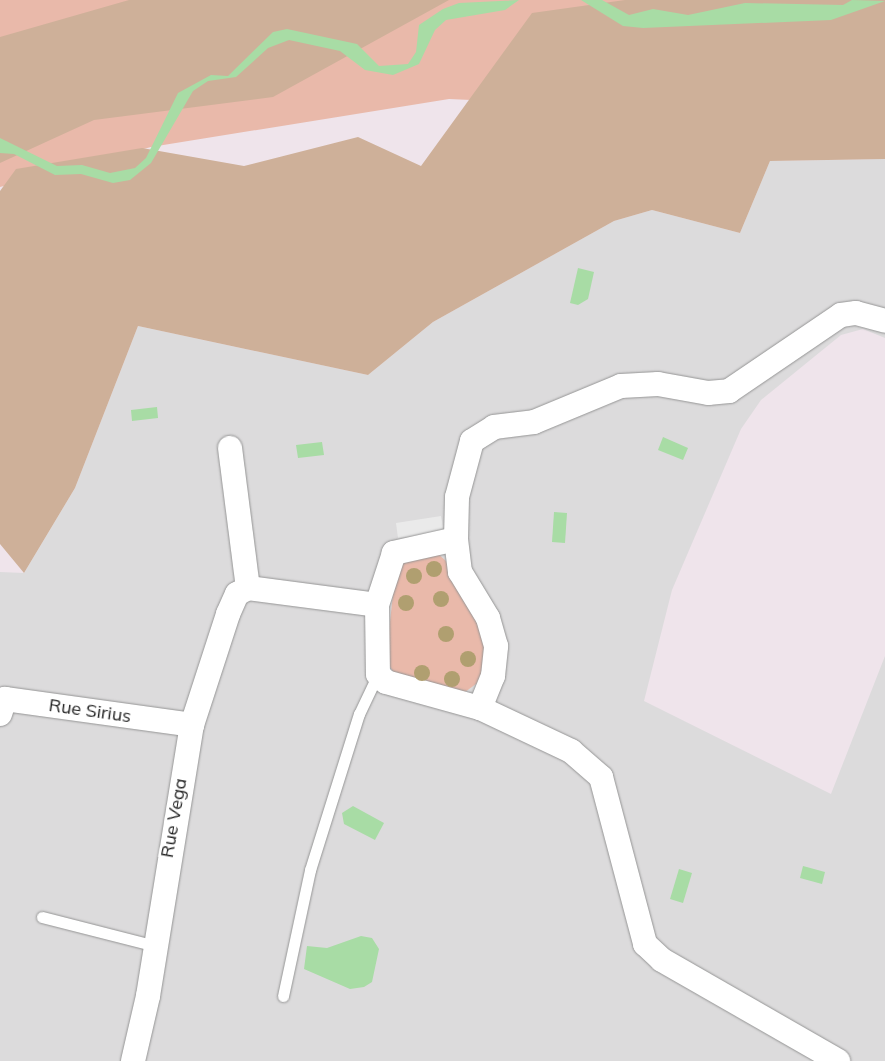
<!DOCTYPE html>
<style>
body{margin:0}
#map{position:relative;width:885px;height:1061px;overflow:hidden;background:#efe4eb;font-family:Mulish,sans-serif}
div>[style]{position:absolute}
.residential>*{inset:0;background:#dcdbdc}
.grass>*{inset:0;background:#e9b9aa}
.forest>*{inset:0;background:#ceb099}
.parking>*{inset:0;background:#eaeaea}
.water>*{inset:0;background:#a8dca5}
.roads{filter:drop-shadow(0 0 1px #959595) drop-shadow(0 0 1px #959595)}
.lane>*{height:11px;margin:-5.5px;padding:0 5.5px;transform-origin:5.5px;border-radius:5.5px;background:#fff}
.street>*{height:24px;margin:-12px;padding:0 12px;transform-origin:12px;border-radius:12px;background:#fff}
.trees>*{width:16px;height:16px;margin:-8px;border-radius:50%;background:#b09f70}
span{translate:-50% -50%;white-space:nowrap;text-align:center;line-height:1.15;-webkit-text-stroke:5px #fff;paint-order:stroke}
.street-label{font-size:18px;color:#1e1e1e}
</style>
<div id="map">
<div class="residential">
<i style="clip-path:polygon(885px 159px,885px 338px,863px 329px,841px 335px,761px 400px,741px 429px,672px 590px,644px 701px,831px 794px,885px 656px,885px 1061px,0 1061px,0 572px,24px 573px,75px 488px,138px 326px,368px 375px,433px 322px,614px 221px,652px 210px,740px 233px,770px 161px)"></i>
</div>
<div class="grass">
<i style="clip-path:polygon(0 0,885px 0,713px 111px,449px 99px,151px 147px,0 187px)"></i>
<i style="clip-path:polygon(437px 553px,446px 561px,490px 644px,480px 681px,461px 695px,394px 673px,386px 660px,395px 575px,404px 559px)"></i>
</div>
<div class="forest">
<i style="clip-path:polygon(129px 0,449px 0,273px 97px,94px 120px,0 163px,0 37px)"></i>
<i style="clip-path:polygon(625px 0,885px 0,885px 159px,770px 161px,740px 233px,652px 210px,614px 221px,433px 322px,368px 375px,138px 326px,75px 488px,24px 573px,0 544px,0 191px,16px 169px,142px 148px,244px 166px,358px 137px,421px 166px,532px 13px)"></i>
</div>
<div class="parking">
<i style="clip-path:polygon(441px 516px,444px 532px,398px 538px,396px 523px)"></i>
</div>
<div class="water">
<i style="clip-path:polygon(519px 0,505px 10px,446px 20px,435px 30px,419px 64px,393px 75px,365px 70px,340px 51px,289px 40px,268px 48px,236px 77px,208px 81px,193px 91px,151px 163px,130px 180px,113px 183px,81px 174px,55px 175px,14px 154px,0 153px,0 138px,57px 166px,82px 165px,110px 173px,135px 168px,146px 158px,178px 93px,211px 75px,228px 76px,273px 32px,287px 29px,357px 44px,379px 66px,408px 64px,416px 52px,419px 25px,443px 9px,459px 3px)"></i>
<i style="clip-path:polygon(581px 0,602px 0,629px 15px,653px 9px,688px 15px,745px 3px,843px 5px,852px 0,885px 1px,831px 20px,643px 28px,623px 26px)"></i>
<i style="clip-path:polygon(578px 268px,594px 272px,588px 299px,578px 305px,570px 303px)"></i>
<i style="clip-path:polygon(157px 407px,158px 418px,132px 421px,131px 410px)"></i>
<i style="clip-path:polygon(663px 437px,688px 448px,683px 460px,658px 450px)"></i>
<i style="clip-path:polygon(322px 442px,324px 455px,298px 458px,296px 445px)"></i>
<i style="clip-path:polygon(554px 512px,567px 513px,565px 543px,552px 542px)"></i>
<i style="clip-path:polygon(353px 806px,384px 823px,375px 840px,344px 824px,342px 813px)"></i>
<i style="clip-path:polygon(803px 866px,825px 872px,822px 884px,800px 878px)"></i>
<i style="clip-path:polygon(679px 869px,692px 873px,683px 903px,670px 899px)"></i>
<i style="clip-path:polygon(361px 936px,372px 938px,379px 949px,372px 982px,364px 987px,350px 989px,304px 969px,307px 946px,327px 948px)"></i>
</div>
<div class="roads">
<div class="lane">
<i style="left:42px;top:917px;width:118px;rotate:14.3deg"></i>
<i style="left:283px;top:996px;width:129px;rotate:-77.9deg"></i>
<i style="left:310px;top:870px;width:164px;rotate:-72.6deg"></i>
<i style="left:359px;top:714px;width:44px;rotate:-64.6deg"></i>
</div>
<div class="street">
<i style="left:230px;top:448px;width:141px;rotate:82.7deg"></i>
<i style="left:456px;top:539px;width:64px;rotate:167.3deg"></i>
<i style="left:394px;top:553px;width:55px;rotate:108.1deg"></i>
<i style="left:377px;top:605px;width:69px;rotate:89.2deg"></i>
<i style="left:378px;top:674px;width:11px;rotate:45deg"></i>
<i style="left:386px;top:682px;width:98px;rotate:15.5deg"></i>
<i style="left:480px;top:708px;width:101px;rotate:25.3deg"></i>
<i style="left:571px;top:751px;width:40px;rotate:41deg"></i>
<i style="left:601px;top:777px;width:173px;rotate:75.2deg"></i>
<i style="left:645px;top:944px;width:23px;rotate:43deg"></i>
<i style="left:662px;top:960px;width:203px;rotate:29.8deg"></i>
<i style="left:248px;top:588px;width:130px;rotate:7.5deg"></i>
<i style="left:480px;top:708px;width:35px;rotate:-68deg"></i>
<i style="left:493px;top:676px;width:30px;rotate:-84deg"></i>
<i style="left:496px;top:646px;width:29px;rotate:-106deg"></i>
<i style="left:488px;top:618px;width:54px;rotate:-121.3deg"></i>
<i style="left:460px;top:572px;width:33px;rotate:-97deg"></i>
<i style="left:456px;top:539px;width:42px;rotate:-88.6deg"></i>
<i style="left:457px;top:497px;width:58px;rotate:-75deg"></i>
<i style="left:472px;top:441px;width:26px;rotate:-32deg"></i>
<i style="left:494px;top:427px;width:40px;rotate:-7.1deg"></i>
<i style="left:534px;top:422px;width:94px;rotate:-22.5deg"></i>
<i style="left:621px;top:386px;width:37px;rotate:-3deg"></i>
<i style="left:658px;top:384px;width:51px;rotate:10.2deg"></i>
<i style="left:708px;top:393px;width:21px;rotate:-5deg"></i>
<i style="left:729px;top:391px;width:135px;rotate:-34.2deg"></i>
<i style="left:841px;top:315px;width:15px;rotate:-8deg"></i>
<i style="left:856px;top:313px;width:30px;rotate:15deg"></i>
<i style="left:0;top:714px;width:16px;rotate:-72deg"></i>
<i style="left:5px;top:699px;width:189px;rotate:7.9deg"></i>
<i style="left:133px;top:1061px;width:67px;rotate:-77deg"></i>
<i style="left:148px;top:996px;width:275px;rotate:-80.8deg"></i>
<i style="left:192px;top:725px;width:117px;rotate:-72deg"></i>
<i style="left:228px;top:614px;width:22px;rotate:-66deg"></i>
<i style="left:237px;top:594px;width:13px;rotate:-29deg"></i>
</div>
</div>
<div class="trees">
<i style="left:434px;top:569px"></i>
<i style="left:414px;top:576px"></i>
<i style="left:441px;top:599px"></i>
<i style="left:406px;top:603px"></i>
<i style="left:446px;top:634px"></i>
<i style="left:468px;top:659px"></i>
<i style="left:422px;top:673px"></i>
<i style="left:452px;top:679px"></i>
</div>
<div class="street-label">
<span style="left:90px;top:711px;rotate:8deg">Rue Sirius</span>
<span style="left:174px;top:818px;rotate:-80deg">Rue Vega</span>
</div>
</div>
